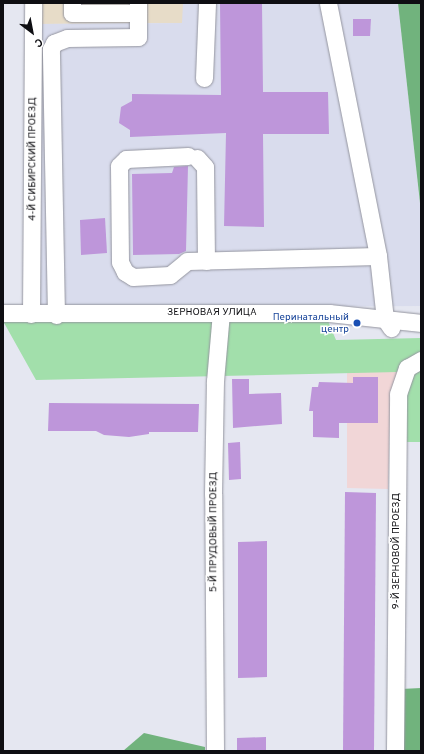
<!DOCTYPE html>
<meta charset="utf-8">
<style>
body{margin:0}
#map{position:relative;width:424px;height:754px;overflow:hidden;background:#e5e7f1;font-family:Overpass,sans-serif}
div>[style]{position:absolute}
.commercial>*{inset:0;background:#f1d6d7}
.industrial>*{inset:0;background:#e7dcc8}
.built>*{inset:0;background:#d9dced}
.green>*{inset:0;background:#a2dfab}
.forest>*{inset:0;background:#71b37d}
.building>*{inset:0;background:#be96da}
.roads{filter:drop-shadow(0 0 1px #94959f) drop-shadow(0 0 1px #94959f)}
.minor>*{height:17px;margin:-8.5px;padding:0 8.5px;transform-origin:8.5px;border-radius:8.5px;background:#fff}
.dots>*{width:11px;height:11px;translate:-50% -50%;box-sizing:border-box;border:2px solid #fff;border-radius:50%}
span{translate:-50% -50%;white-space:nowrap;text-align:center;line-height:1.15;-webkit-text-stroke:3px #fff;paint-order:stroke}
.street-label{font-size:10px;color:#0e0e12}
.transit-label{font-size:10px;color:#164399}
.right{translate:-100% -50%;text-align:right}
.frame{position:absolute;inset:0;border:4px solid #0e0e12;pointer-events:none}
.north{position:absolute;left:12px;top:12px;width:40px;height:40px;-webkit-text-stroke:3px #fff;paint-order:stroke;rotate:148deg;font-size:11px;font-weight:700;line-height:16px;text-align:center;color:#0e0e12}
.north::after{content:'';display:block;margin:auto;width:14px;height:18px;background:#0e0e12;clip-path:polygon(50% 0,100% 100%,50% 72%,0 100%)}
</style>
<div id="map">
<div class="commercial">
<i style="clip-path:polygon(347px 371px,398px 372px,391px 393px,388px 489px,347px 488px)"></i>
</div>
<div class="industrial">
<i style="clip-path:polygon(37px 3px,183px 3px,183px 23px,37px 24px)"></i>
</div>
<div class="built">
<i style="clip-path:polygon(183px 3px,398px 3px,421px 212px,421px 306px,42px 308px,38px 305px,37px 24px,182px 23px)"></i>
</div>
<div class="green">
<i style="clip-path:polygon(3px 321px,328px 321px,336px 340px,421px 338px,421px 355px,398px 372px,36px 380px)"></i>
<i style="clip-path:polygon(421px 368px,421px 442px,403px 442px,402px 394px,412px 373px)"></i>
</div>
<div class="forest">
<i style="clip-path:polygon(398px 3px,420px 3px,421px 8px,421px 212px)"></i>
<i style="clip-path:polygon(421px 688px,421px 751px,403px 751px,401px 689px)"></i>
<i style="clip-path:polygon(144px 733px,205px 747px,205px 751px,123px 751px)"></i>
</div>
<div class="building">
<i style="clip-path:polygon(220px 3px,262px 3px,263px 92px,328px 92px,329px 134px,263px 134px,264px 227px,224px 226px,226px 133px,130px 137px,130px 130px,119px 123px,121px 107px,132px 101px,132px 94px,221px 95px)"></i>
<i style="clip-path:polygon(353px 19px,371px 19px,370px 36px,353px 36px)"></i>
<i style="clip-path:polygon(188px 166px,186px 251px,179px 254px,133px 255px,132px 174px,172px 173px,174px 167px)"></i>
<i style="clip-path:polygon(105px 218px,107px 253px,81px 255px,80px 220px)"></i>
<i style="clip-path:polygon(353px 377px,378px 377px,378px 423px,339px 423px,339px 438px,313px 437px,313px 411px,309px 411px,312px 387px,318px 387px,319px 382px,353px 383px)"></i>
<i style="clip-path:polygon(232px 379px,249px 379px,249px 394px,281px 393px,282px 424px,233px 428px)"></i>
<i style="clip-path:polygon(49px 403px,199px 404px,198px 432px,149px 432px,149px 434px,129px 437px,104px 435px,96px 431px,48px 431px)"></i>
<i style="clip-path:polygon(240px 442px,241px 479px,229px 480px,228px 443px)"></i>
<i style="clip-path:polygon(345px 492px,376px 493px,374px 751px,343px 750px)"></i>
<i style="clip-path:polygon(267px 541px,267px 677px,238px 678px,238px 542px)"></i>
<i style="clip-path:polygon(266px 737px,266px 751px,237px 751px,237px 738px)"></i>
</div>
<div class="roads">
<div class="minor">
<i style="left:72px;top:3px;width:10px;rotate:90deg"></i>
<i style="left:72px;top:13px;width:66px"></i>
<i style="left:328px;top:3px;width:258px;rotate:78.8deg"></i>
<i style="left:378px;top:256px;width:63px;rotate:83.7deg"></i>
<i style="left:385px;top:319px;width:11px;rotate:56deg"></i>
<i style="left:204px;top:78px;width:75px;rotate:-87.7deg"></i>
<i style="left:188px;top:156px;width:62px;rotate:177.2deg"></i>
<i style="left:126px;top:159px;width:10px;rotate:135deg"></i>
<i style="left:119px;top:166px;width:96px;rotate:89.4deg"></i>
<i style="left:120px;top:262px;width:11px;rotate:63deg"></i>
<i style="left:125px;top:272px;width:9px;rotate:32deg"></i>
<i style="left:133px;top:277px;width:37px;rotate:-3deg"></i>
<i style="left:170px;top:275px;width:22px;rotate:-39deg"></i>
<i style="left:187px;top:261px;width:191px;rotate:-1.5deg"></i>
<i style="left:197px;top:158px;width:12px;rotate:48deg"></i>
<i style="left:205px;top:167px;width:94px;rotate:89.4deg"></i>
<i style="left:3px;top:313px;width:326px"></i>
<i style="left:329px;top:313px;width:93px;rotate:6.2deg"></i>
<i style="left:31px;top:314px;width:311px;rotate:-89.6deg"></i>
<i style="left:56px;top:315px;width:266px;rotate:-91.1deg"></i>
<i style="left:51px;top:49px;width:7px;rotate:-63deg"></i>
<i style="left:54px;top:43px;width:14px;rotate:-21deg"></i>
<i style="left:67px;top:38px;width:71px;rotate:-0.8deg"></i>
<i style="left:138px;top:37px;width:34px;rotate:-90deg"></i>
<i style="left:215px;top:751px;width:257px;rotate:-90.4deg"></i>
<i style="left:213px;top:494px;width:113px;rotate:-89deg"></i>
<i style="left:215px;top:381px;width:68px;rotate:-85deg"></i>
<i style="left:395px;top:751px;width:357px;rotate:-89.5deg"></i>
<i style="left:398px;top:394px;width:28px;rotate:-71deg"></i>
<i style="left:407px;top:368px;width:16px;rotate:-30deg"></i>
</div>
</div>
<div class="dots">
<i style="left:357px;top:323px;background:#1a4fb4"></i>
</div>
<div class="street-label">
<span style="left:33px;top:159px;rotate:-90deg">4-Й СИБИРСКИЙ ПРОЕЗД</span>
<span style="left:212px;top:313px">ЗЕРНОВАЯ УЛИЦА</span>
<span style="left:214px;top:532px;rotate:-90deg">5-Й ПРУДОВЫЙ ПРОЕЗД</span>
<span style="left:397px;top:551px;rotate:-90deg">9-Й ЗЕРНОВОЙ ПРОЕЗД</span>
</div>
<div class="transit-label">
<span class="right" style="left:349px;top:323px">Перинатальный<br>центр</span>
</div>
<div class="frame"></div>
<div class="north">С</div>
</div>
